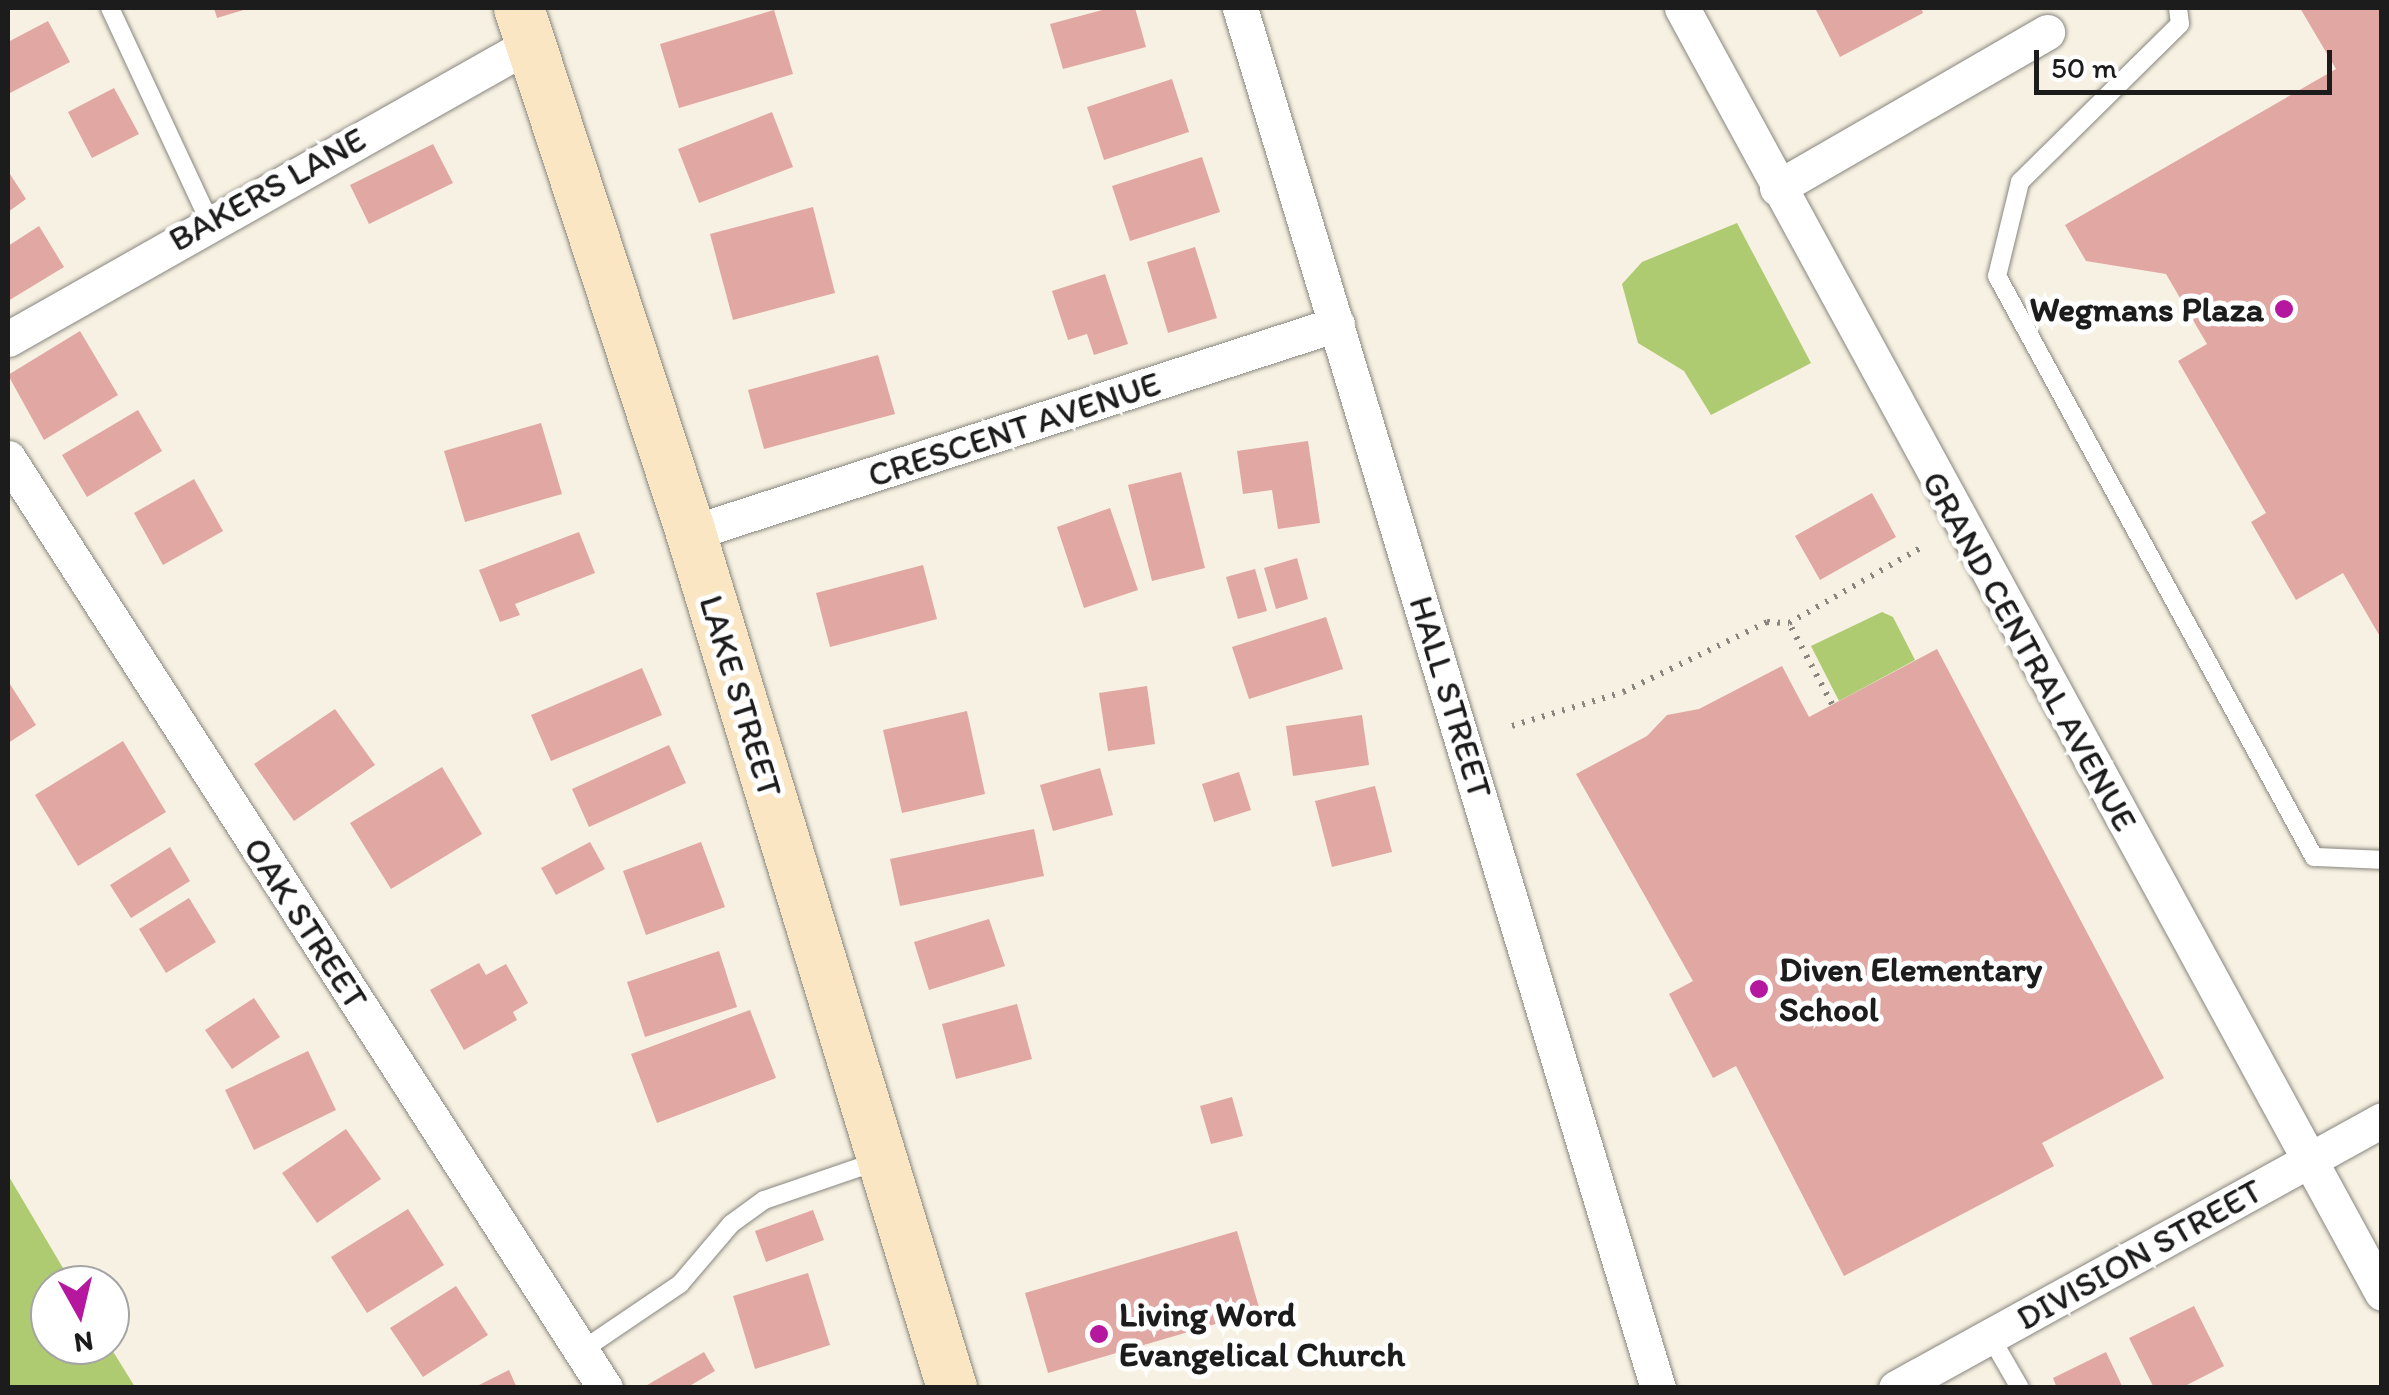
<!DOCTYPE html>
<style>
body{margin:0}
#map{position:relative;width:2389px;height:1395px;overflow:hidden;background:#f6f1e2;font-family:Itim,sans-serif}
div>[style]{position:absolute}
.green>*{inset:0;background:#afcb71}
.building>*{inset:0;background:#e1a7a2}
.path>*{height:6px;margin-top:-3px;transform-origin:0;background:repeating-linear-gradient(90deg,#89867f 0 2.5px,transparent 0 10.5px)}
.roads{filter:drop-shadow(0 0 2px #89867f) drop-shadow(0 0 2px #89867f)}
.lane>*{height:18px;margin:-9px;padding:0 9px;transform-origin:9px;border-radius:9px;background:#fff}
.street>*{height:35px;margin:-17.5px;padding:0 17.5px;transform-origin:17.5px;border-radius:17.5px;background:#fff}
.secondary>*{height:50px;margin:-25px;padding:0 25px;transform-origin:25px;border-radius:25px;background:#fbe6c4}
.dots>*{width:28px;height:28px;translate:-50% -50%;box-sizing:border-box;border:5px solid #fff;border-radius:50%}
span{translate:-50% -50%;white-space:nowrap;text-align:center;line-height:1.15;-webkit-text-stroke:10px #fff;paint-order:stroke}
.street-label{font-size:35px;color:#1c1c1c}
.poi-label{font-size:35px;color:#1c1c1c;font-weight:700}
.right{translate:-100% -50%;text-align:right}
.left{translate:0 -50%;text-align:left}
.frame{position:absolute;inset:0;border:10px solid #1c1c1c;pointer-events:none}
.north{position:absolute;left:30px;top:1265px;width:100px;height:100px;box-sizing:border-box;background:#fff;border:2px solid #a4a4a4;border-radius:50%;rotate:172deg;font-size:28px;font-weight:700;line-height:40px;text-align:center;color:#1c1c1c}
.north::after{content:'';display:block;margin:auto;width:35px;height:45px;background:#b5179e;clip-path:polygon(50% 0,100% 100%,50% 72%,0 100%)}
.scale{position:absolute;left:2034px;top:50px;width:298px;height:45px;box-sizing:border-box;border:5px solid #1c1c1c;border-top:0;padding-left:12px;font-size:30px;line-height:35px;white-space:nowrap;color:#1c1c1c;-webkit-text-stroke:8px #fff;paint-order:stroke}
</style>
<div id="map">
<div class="green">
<i style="clip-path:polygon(1737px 223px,1811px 363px,1711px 415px,1684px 371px,1638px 343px,1622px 284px,1642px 262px)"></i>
<i style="clip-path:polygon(1882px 612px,1893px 617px,1915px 660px,1839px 701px,1811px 646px)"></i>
<i style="clip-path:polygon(8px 1175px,73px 1285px,50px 1285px,50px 1345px,109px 1345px,135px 1387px,8px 1387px)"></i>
</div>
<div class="building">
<i style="clip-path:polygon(214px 8px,250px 8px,217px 18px)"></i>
<i style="clip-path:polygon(1110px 8px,1135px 8px,1146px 47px,1063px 69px,1050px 24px)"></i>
<i style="clip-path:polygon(1821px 8px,1921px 8px,1923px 13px,1840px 57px,1816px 10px)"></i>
<i style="clip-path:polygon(2300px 8px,2382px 8px,2382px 640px,2343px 573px,2296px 600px,2251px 522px,2266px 513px,2178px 361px,2207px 344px,2166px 274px,2086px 261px,2065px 225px,2336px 69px)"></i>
<i style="clip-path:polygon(774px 10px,793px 74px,679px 108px,660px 44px)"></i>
<i style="clip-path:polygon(48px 21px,70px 62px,8px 94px,8px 42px)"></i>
<i style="clip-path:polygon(1172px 79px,1189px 132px,1104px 160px,1087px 107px)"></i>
<i style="clip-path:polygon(114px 88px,139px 134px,92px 158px,68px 112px)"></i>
<i style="clip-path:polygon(772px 112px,793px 167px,699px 203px,678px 149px)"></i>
<i style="clip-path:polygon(433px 144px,453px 183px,369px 224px,350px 185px)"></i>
<i style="clip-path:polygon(1202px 157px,1220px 212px,1130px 241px,1112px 186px)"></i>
<i style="clip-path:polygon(8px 171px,26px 199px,8px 212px)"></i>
<i style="clip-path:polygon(813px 207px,835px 293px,733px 320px,710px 234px)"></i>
<i style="clip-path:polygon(39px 226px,64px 267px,8px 301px,8px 246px)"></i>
<i style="clip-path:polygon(1195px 247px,1217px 318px,1168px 333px,1147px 262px)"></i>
<i style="clip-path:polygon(1105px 274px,1128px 344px,1094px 355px,1087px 334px,1068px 340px,1052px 291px)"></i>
<i style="clip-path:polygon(80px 331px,118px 395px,44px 440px,8px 375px)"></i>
<i style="clip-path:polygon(878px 355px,895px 414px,764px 449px,748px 390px)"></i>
<i style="clip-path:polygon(138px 410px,162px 451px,87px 497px,62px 455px)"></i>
<i style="clip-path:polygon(541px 423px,562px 494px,465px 522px,444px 451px)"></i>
<i style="clip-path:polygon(1308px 441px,1320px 523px,1278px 529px,1272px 490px,1243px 494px,1237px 451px)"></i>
<i style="clip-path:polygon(1181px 472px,1205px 568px,1152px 581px,1128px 485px)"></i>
<i style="clip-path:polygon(194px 479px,223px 531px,163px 565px,134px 513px)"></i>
<i style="clip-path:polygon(1872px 493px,1896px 537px,1820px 580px,1795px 536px)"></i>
<i style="clip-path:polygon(1110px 508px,1138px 590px,1084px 608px,1057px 527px)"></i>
<i style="clip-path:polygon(579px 532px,595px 573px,515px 604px,520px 615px,500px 622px,479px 570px)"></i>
<i style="clip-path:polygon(1297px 558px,1308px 599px,1276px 609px,1264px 568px)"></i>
<i style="clip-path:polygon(923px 565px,937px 619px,830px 647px,816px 593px)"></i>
<i style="clip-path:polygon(1255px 569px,1267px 611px,1238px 619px,1226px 577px)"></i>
<i style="clip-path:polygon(1326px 617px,1343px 669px,1249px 699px,1232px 647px)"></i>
<i style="clip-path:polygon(1937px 649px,2164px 1078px,2042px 1143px,2054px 1166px,1844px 1276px,1736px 1066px,1713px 1078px,1669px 994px,1693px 981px,1576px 774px,1647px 736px,1667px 715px,1699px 709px,1782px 666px,1809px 717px)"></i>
<i style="clip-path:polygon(642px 668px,662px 715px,551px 761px,531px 715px)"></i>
<i style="clip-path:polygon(8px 681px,36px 725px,8px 743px)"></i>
<i style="clip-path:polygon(1147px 686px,1155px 744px,1108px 751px,1099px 693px)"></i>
<i style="clip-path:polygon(335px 709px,375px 765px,294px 821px,254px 764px)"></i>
<i style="clip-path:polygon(967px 711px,985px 794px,902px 813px,883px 730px)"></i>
<i style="clip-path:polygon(1362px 715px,1369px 765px,1293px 776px,1286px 726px)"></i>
<i style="clip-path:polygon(123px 741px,166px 812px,78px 866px,35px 795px)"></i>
<i style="clip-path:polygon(669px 745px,686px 783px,589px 827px,572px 789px)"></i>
<i style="clip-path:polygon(442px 767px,482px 834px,391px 889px,350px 823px)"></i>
<i style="clip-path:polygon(1100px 768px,1113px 815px,1053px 831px,1040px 785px)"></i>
<i style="clip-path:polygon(1239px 772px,1251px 810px,1214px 822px,1202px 784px)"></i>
<i style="clip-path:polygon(1375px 786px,1392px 852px,1332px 867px,1315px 801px)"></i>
<i style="clip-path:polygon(1034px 829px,1044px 876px,900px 906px,890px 859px)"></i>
<i style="clip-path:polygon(590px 842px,605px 869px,556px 895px,541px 868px)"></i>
<i style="clip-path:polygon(701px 842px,725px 907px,646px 935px,623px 871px)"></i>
<i style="clip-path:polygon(170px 847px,190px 881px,131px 918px,110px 885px)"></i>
<i style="clip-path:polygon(189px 898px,216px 942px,166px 973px,139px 929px)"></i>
<i style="clip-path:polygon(989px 919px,1005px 966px,929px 990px,914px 942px)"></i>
<i style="clip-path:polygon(719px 951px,737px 1007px,645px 1037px,627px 982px)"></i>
<i style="clip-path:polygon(479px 963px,486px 975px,506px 964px,528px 1003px,513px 1012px,517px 1020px,464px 1050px,430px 990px)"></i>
<i style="clip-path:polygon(254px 998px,280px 1037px,232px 1069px,205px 1030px)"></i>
<i style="clip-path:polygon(1017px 1004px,1032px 1059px,956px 1079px,942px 1024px)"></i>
<i style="clip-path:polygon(750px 1010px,776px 1078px,657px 1123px,631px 1054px)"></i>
<i style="clip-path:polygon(308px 1051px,336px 1110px,254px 1150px,225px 1090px)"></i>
<i style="clip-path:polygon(1232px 1097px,1243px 1136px,1211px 1144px,1200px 1106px)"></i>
<i style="clip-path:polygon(346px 1129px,381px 1179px,317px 1223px,282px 1173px)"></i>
<i style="clip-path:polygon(408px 1209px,444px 1265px,367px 1313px,331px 1257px)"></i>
<i style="clip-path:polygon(813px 1210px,824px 1240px,766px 1262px,755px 1231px)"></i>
<i style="clip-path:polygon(1237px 1231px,1260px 1311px,1048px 1373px,1025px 1293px)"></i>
<i style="clip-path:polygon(808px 1273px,830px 1345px,755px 1369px,733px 1296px)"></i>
<i style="clip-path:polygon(456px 1286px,488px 1335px,423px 1377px,390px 1328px)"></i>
<i style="clip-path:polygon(2194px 1306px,2224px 1366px,2181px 1388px,2154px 1388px,2129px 1338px)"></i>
<i style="clip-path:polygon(704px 1352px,715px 1371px,686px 1388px,642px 1388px)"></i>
<i style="clip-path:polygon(2106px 1352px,2123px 1388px,2057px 1388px,2053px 1378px)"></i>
<i style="clip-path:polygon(509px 1370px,517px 1388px,473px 1388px)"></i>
</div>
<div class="path">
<i style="left:1832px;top:704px;width:92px;rotate:-118deg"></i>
<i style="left:1789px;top:623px;width:155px;rotate:-29.7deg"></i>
<i style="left:1512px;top:726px;width:116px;rotate:-17deg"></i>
<i style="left:1623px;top:692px;width:160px;rotate:-25.9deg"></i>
<i style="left:1767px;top:622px;width:22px;rotate:3deg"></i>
</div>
<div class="roads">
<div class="lane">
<i style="left:110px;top:8px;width:234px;rotate:65deg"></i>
<i style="left:2178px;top:8px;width:16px;rotate:83deg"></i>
<i style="left:2180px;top:24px;width:225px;rotate:135.4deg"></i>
<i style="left:2020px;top:182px;width:97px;rotate:103.7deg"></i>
<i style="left:1997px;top:276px;width:662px;rotate:61.38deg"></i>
<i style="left:2314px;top:857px;width:68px;rotate:2.5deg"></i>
<i style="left:1990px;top:1336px;width:60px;rotate:60deg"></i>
<i style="left:581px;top:1351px;width:120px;rotate:-34.1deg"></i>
<i style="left:680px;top:1284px;width:79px;rotate:-49.6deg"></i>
<i style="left:731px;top:1224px;width:41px;rotate:-36deg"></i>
<i style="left:764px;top:1200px;width:120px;rotate:-18.9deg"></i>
</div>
<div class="street">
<i style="left:1240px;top:8px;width:1442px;rotate:73.15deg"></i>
<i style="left:1682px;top:8px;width:1463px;rotate:61.42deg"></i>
<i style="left:1777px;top:188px;width:312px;rotate:-30deg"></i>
<i style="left:8px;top:339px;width:600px;rotate:-29.47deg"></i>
<i style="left:8px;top:458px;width:1105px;rotate:57.3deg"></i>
<i style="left:691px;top:533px;width:679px;rotate:-17.93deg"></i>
<i style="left:1896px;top:1388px;width:555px;rotate:-28.87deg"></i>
</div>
<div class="secondary">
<i style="left:519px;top:8px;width:552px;rotate:71.86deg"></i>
<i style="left:691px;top:533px;width:894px;rotate:73.02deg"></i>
</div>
</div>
<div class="dots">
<i style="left:2284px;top:309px;background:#b5179e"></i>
<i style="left:1759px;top:989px;background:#b5179e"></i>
<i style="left:1099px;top:1334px;background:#b5179e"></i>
</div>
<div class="street-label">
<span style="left:267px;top:189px;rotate:-29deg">BAKERS LANE</span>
<span style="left:1014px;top:429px;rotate:-18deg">CRESCENT AVENUE</span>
<span style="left:2030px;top:651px;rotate:61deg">GRAND CENTRAL AVENUE</span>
<span style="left:741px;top:696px;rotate:73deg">LAKE STREET</span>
<span style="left:1451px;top:697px;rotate:73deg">HALL STREET</span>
<span style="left:306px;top:923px;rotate:57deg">OAK STREET</span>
<span style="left:2139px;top:1254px;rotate:-29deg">DIVISION STREET</span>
</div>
<div class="poi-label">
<span class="right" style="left:2264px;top:309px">Wegmans Plaza</span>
<span class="left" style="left:1779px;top:989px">Diven Elementary<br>School</span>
<span class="left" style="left:1119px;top:1334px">Living Word<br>Evangelical Church</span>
</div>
<div class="frame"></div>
<div class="north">N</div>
<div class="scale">50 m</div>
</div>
